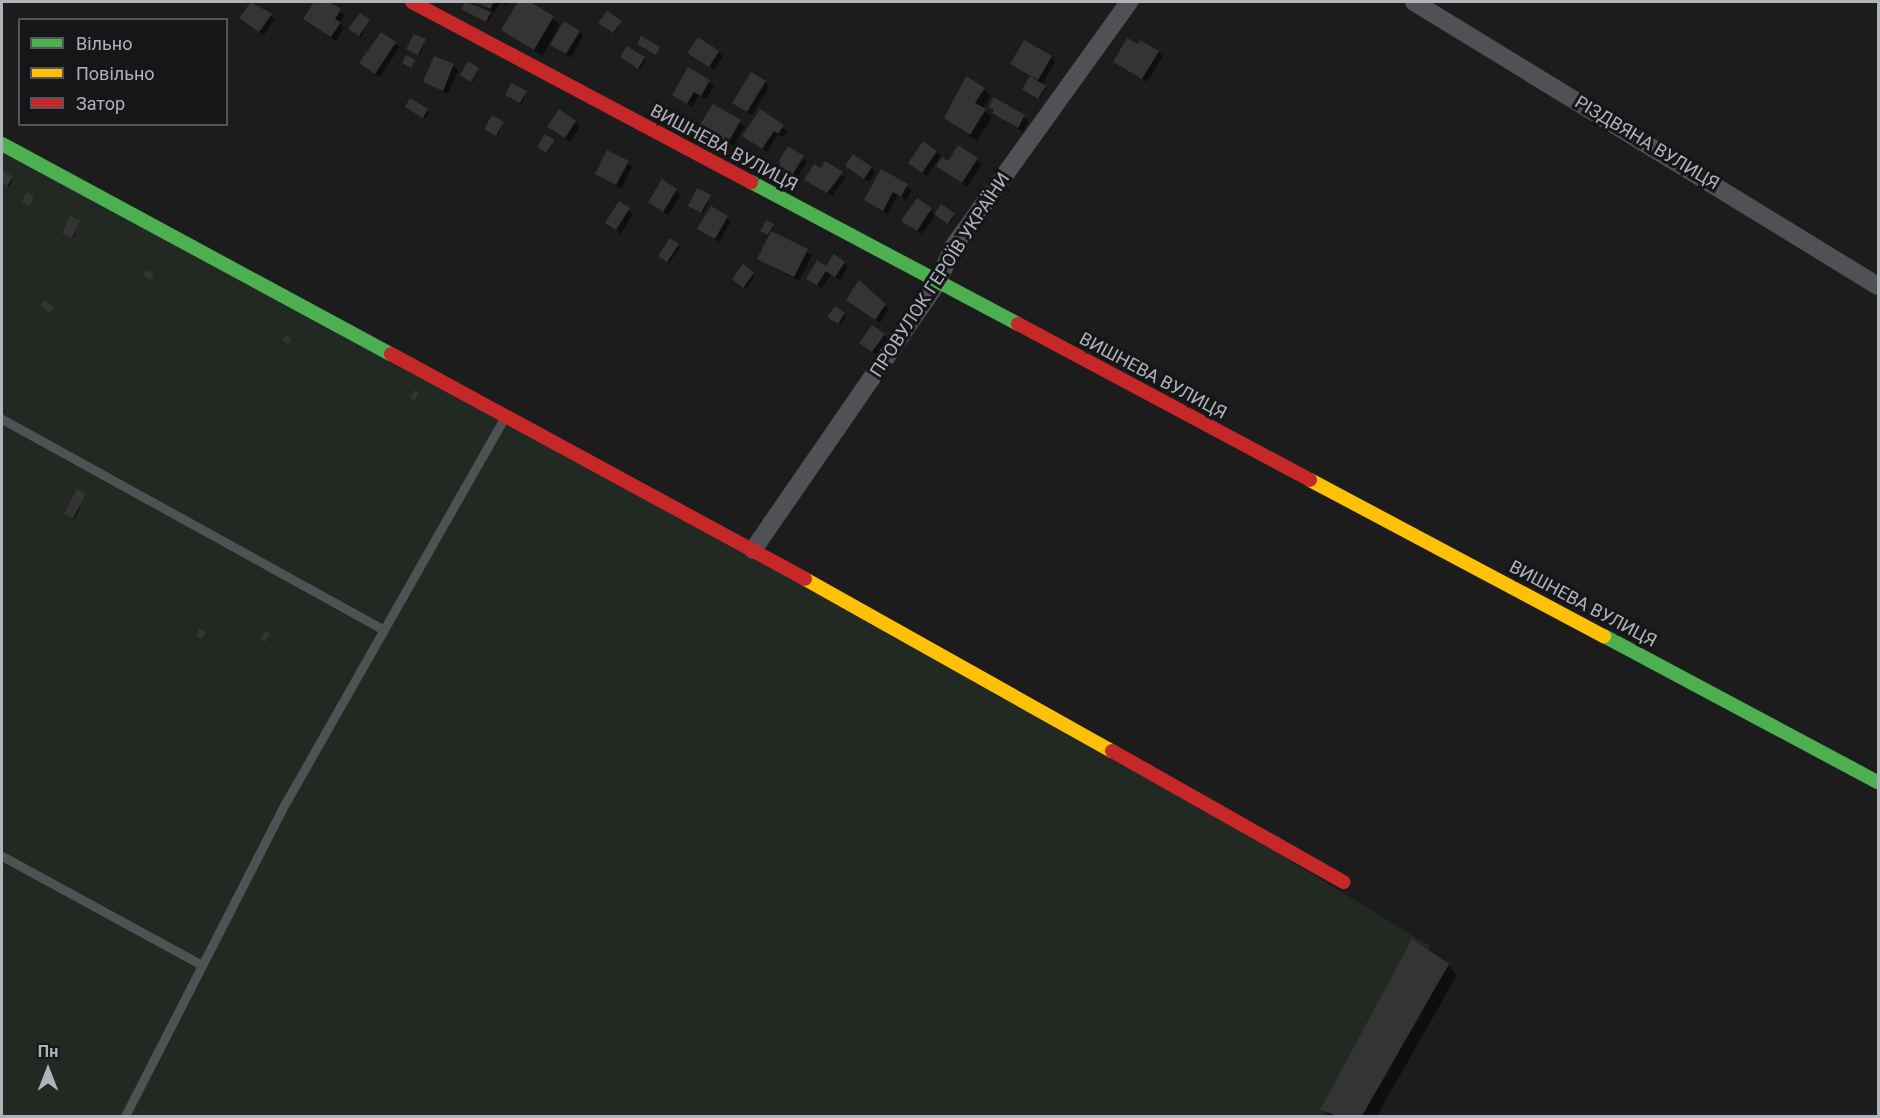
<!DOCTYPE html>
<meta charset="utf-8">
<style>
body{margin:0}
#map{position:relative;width:1880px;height:1118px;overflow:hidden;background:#1c1c1c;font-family:Roboto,sans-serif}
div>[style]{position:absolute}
.green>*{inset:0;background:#222923}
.shadow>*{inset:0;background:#0007}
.building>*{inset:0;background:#343434}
.lane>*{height:9px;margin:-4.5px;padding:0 4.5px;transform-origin:4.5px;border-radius:4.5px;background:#505155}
.street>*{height:18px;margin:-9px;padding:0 9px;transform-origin:9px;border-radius:9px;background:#505155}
.fast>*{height:14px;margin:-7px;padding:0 7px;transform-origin:7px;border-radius:7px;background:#4caf50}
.slow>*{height:14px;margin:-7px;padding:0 7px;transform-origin:7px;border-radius:7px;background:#ffc107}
.jam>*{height:14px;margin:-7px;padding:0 7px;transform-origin:7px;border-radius:7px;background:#c62828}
span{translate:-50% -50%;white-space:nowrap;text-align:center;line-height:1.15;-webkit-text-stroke:6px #161618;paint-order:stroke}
.street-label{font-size:18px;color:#aeb3bc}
.frame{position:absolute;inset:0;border:3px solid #aeb3bc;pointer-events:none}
.legend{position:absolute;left:18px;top:18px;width:210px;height:108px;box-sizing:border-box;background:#161618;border:2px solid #53555a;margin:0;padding:8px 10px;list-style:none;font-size:18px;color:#aeb3bc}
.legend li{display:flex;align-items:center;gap:12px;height:30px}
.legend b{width:30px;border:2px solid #53555a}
.north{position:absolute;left:18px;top:1040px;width:60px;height:60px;-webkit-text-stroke:4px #161618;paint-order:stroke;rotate:0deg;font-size:16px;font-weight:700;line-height:24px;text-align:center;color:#aeb3bc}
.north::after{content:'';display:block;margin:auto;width:21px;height:27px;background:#aeb3bc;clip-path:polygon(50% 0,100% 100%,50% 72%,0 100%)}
</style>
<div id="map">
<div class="green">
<i style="clip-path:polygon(2px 144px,1082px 734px,1430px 946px,1328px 1116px,2px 1116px)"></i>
</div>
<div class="shadow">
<i style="clip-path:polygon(253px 2px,275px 19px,264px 35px,241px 18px)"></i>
<i style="clip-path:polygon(316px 2px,326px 2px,345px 15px,340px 23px,344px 28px,336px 41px,305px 19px)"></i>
<i style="clip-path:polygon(467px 2px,492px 15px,488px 23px,463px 9px)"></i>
<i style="clip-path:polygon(477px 2px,510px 2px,507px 6px,501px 2px,494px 13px)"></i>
<i style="clip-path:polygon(520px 2px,527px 2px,560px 24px,542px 56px,503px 30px)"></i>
<i style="clip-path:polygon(369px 21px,361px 37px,352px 30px)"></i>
<i style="clip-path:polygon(621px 22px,615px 34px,602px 25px)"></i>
<i style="clip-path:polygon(579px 32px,583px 36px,571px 58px,552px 45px)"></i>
<i style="clip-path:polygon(382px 34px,400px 47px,380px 77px,366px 68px)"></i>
<i style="clip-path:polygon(425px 41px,420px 55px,410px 50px)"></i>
<i style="clip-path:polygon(627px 48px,646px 60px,640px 69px,624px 59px)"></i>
<i style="clip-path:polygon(718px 52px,723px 56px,714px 70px,694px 57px)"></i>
<i style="clip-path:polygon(1158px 52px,1163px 56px,1147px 82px,1115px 61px)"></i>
<i style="clip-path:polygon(1051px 57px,1055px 62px,1042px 85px,1046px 89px,1040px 99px,1024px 88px,1031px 76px,1012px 63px)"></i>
<i style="clip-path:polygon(453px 66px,458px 70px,448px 94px,425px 82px)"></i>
<i style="clip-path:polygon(478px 69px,473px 82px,464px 77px)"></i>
<i style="clip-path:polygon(689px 69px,714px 86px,706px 99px,699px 95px,692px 107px,674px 95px)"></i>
<i style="clip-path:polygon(765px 82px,769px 87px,752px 115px,738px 107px)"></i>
<i style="clip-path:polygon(984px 89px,991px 96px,982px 109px,992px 117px,977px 141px,945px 118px)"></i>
<i style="clip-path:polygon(526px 92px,522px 104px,508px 97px)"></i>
<i style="clip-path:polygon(995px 99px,1029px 121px,1023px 132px,994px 113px,990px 107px)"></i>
<i style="clip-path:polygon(411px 100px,429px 112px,425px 119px,408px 108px)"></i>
<i style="clip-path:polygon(713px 106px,745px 126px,733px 146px,701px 126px)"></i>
<i style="clip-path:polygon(559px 111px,580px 126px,570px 142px,549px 127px)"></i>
<i style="clip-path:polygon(760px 111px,788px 131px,783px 137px,778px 134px,767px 152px,748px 140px)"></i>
<i style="clip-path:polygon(503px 124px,498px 136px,488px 130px)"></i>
<i style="clip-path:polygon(554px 141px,548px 153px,540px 148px)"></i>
<i style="clip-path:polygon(959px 147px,982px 164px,967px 187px,938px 166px,948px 163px)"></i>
<i style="clip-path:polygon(936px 152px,941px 156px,927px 176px,914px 167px)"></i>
<i style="clip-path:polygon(803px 158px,807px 162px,794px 182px,780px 173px)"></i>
<i style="clip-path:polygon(628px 162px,632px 167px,621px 189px,597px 174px)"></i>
<i style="clip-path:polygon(847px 166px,871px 168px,876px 172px,869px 182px)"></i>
<i style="clip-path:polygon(821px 170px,846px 177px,832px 196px,806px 179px)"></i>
<i style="clip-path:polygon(882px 171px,912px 190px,906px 200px,898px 195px,888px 214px,866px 200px)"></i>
<i style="clip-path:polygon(2px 172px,13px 180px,9px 187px,2px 182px)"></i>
<i style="clip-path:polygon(662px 181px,681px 195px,668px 215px,649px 202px)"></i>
<i style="clip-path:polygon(710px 197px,703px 214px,692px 208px)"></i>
<i style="clip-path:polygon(917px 200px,936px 214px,922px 234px,908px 225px)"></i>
<i style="clip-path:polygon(619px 203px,633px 214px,621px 234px,607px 223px)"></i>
<i style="clip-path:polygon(954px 214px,950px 224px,937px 216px)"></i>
<i style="clip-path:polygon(727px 217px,731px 222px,719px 242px,699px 228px)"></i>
<i style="clip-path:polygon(79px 222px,74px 238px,65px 234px)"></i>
<i style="clip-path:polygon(773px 225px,772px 233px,812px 255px,799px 281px,759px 258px,770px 236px,763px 232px)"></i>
<i style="clip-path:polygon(671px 240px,680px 247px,669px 263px,662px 258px)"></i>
<i style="clip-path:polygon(844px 263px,848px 267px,840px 280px,831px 274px,822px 288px,808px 278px)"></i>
<i style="clip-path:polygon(743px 266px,755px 276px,746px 288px,734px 279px)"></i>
<i style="clip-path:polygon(848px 300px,885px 305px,889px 309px,880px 323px)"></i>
<i style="clip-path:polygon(835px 308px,846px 316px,840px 324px,831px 318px)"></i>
<i style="clip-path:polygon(884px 335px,888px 339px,877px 355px,866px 347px)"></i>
<i style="clip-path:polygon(85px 495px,75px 519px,68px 515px)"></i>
<i style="clip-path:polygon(1448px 965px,1457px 975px,1377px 1116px,1328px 1116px,1321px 1109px)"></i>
</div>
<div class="building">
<i style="clip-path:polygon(251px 2px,272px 14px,259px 32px,239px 18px)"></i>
<i style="clip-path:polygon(314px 2px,329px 2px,341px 9px,335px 19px,341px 22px,331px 37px,303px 19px)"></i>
<i style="clip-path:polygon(465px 2px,491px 12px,486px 22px,461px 9px)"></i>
<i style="clip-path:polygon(476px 2px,494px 2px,490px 9px)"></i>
<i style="clip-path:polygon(518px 2px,530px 2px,554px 16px,534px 50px,501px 30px)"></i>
<i style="clip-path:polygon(607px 11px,622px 21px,613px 33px,598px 23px)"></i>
<i style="clip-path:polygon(360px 13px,370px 20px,359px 36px,348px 29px)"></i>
<i style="clip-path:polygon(564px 21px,580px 31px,566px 54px,550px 45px)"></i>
<i style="clip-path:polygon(381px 32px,396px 42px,375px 74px,359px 63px)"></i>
<i style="clip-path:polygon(414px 34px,426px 39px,418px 55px,406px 49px)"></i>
<i style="clip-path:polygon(641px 36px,660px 47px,656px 55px,637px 44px)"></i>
<i style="clip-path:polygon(698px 37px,719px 51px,709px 67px,687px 53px)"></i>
<i style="clip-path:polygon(1127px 38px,1138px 44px,1140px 40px,1159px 51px,1142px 79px,1113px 62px)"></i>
<i style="clip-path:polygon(1024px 40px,1052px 56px,1038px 80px,1010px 64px)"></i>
<i style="clip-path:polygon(627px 46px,645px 57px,638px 69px,620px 57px)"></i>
<i style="clip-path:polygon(406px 55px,415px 60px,411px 68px,402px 63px)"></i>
<i style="clip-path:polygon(434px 56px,454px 64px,443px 91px,423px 82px)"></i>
<i style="clip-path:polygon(468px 61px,479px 68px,471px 82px,460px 75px)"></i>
<i style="clip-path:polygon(688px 67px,710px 80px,701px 96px,694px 92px,687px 104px,672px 95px)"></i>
<i style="clip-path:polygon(751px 72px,766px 81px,747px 112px,732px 103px)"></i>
<i style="clip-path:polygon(966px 76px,985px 88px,975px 103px,986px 109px,970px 135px,944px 118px)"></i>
<i style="clip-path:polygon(1030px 76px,1046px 86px,1038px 99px,1022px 89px)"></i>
<i style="clip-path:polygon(511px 83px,527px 91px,520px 103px,505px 95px)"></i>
<i style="clip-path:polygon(994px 97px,1025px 115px,1018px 128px,992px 113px,994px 110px,988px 107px)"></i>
<i style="clip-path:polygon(410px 98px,428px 109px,423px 118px,405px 107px)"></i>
<i style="clip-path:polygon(713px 104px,741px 120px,728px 143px,699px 126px)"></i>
<i style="clip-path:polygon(559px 109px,576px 121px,565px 138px,547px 127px)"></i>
<i style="clip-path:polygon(760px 109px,784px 125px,778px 134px,774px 131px,762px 149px,742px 136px)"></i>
<i style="clip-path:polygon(492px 115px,504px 122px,496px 136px,484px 129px)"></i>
<i style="clip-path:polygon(545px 134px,555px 140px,546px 153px,537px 147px)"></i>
<i style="clip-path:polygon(923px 141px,937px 151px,922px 173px,908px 163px)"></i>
<i style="clip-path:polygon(958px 145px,978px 158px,962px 183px,936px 166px,942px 157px,948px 161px)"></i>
<i style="clip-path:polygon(788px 146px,804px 156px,790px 179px,774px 169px)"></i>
<i style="clip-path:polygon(607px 150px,629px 161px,616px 185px,595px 174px)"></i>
<i style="clip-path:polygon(853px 154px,872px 167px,864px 179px,845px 166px)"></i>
<i style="clip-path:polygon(825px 161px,843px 172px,827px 193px,804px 180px,814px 164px,821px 168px)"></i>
<i style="clip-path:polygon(881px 169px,908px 184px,901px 197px,893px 192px,883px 211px,864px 200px)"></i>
<i style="clip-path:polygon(2px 170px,13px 177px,7px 186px,2px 183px)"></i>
<i style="clip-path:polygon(662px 179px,677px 189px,663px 212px,648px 202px)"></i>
<i style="clip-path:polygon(697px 188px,711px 195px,701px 213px,688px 206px)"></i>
<i style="clip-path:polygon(27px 192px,34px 196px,29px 206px,22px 202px)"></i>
<i style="clip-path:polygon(917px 198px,932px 208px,917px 231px,901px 221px)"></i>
<i style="clip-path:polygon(619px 201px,630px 208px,616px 230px,605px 223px)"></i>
<i style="clip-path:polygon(941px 204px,955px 213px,948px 224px,934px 214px)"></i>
<i style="clip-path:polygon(711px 206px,728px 216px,715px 239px,697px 229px)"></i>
<i style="clip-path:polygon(70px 216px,80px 221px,72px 238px,62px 233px)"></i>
<i style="clip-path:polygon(766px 220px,774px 224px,768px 235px,760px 231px)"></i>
<i style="clip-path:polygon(771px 231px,808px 249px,794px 277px,757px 259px)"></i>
<i style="clip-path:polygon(670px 238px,679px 244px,667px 262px,658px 256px)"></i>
<i style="clip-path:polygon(834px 254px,845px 262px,835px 277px,826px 271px,817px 285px,806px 279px,817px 260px,826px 266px)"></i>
<i style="clip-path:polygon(743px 264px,754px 273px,743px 288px,732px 279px)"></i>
<i style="clip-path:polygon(146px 270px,154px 274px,150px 280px,143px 275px)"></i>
<i style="clip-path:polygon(859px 280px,886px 304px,875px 320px,846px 300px)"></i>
<i style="clip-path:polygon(44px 300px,54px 307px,50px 313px,40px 306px)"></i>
<i style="clip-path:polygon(835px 306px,845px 313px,838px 324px,827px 317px)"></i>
<i style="clip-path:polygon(872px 325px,885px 334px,872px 352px,859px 343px)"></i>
<i style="clip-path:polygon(286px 335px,291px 338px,288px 344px,282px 340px)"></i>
<i style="clip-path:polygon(415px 390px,419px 393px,415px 400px,410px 398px)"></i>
<i style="clip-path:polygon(77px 489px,86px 494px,73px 518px,64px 514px)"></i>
<i style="clip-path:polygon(199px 629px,206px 632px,202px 639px,196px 636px)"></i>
<i style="clip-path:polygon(265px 631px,270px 634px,265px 642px,260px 639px)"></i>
<i style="clip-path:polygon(1412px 939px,1449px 964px,1362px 1116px,1337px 1116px,1320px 1110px)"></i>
</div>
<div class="lane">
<i style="left:2px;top:419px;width:436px;rotate:28.9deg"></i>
<i style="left:2px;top:856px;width:226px;rotate:28.6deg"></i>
<i style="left:125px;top:1116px;width:353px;rotate:-62.9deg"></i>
<i style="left:286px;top:802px;width:442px;rotate:-60.4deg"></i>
</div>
<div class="street">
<i style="left:1414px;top:2px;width:544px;rotate:31.47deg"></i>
<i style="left:753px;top:550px;width:326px;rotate:-55.4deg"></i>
<i style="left:938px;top:282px;width:38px;rotate:-67deg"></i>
<i style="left:953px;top:247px;width:302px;rotate:-54.3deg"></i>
</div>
<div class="fast">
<i style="left:2px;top:144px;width:442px;rotate:28.4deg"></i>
<i style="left:751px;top:182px;width:302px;rotate:28deg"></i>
<i style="left:1604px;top:636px;width:310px;rotate:28.1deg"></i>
</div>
<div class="slow">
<i style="left:1310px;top:480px;width:333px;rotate:28deg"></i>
<i style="left:805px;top:579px;width:352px;rotate:29.3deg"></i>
</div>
<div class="jam">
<i style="left:412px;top:2px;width:384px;rotate:28deg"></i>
<i style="left:1018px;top:324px;width:331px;rotate:28.1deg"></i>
<i style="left:391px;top:354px;width:471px;rotate:28.5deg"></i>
<i style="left:1112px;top:751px;width:266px;rotate:29.5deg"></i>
</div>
<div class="street-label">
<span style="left:1647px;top:143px;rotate:31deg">РІЗДВЯНА ВУЛИЦЯ</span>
<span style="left:724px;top:148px;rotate:28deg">ВИШНЕВА ВУЛИЦЯ</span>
<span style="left:940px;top:275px;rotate:-57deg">ПРОВУЛОК ГЕРОЇВ УКРАЇНИ</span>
<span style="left:1153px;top:376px;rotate:28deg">ВИШНЕВА ВУЛИЦЯ</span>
<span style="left:1583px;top:604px;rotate:28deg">ВИШНЕВА ВУЛИЦЯ</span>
</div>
<div class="frame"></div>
<ul class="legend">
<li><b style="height:8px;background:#4caf50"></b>Вільно</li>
<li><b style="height:8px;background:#ffc107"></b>Повільно</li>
<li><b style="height:8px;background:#c62828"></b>Затор</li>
</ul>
<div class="north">Пн</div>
</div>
